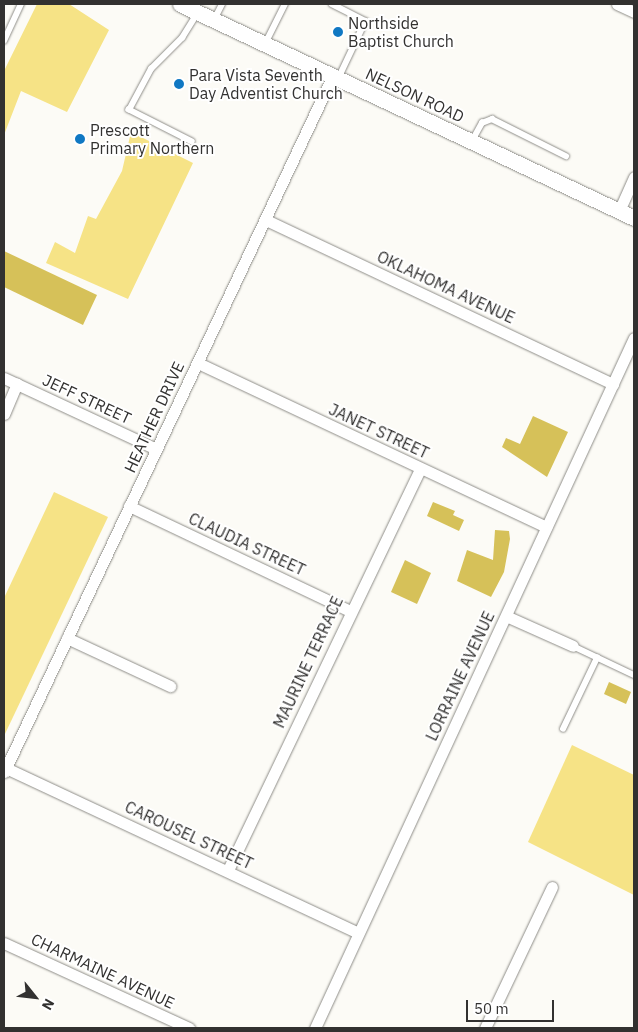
<!DOCTYPE html>
<style>
body{margin:0}
#map{position:relative;width:638px;height:1032px;overflow:hidden;background:#fcfbf6;font-family:"IBM Plex Sans",sans-serif}
div>[style]{position:absolute}
.green>*{inset:0;background:#f6e386}
.building>*{inset:0;background:#d6c159}
.roads{filter:drop-shadow(0 0 1px #8e8d88) drop-shadow(0 0 1px #8e8d88)}
.lane>*{height:5.5px;margin:-2.75px;padding:0 2.75px;transform-origin:2.75px;border-radius:2.75px;background:#fff}
.street>*{height:11px;margin:-5.5px;padding:0 5.5px;transform-origin:5.5px;border-radius:5.5px;background:#fff}
.secondary>*{height:15px;margin:-7.5px;padding:0 7.5px;transform-origin:7.5px;border-radius:7.5px;background:#fff}
.dots>*{width:14px;height:14px;translate:-50% -50%;box-sizing:border-box;border:2px solid #fff;border-radius:50%}
span{translate:-50% -50%;white-space:nowrap;text-align:center;line-height:1.15;-webkit-text-stroke:4px #fff;paint-order:stroke}
.poi-label{font-size:16px;color:#323130}
.left{translate:0 -50%;text-align:left}
.street-label{font-size:16px;color:#323130}
.frame{position:absolute;inset:0;border:5px solid #323130;pointer-events:none}
.north{position:absolute;left:10px;top:972px;width:50px;height:50px;-webkit-text-stroke:4px #fff;paint-order:stroke;rotate:119deg;font-size:14px;font-weight:700;line-height:20px;text-align:center;color:#323130}
.north::after{content:'';display:block;margin:auto;width:18px;height:22px;background:#323130;clip-path:polygon(50% 0,100% 100%,50% 72%,0 100%)}
.scale{position:absolute;left:466px;top:1000px;width:88px;height:22px;box-sizing:border-box;border:2px solid #323130;border-top:0;padding-left:6px;font-size:15px;line-height:18px;white-space:nowrap;color:#323130;-webkit-text-stroke:4px #fff;paint-order:stroke}
</style>
<div id="map">
<div class="green">
<i style="clip-path:polygon(37px 4px,69px 4px,109px 30px,67px 112px,21px 91px,4px 135px,4px 71px)"></i>
<i style="clip-path:polygon(131px 132px,193px 163px,128px 299px,46px 263px,55px 242px,75px 253px,88px 216px,96px 219px,122px 171px)"></i>
<i style="clip-path:polygon(54px 492px,108px 517px,4px 736px,4px 598px)"></i>
<i style="clip-path:polygon(572px 745px,634px 775px,634px 895px,528px 842px)"></i>
</div>
<div class="building">
<i style="clip-path:polygon(4px 251px,97px 295px,83px 325px,4px 287px)"></i>
<i style="clip-path:polygon(533px 416px,568px 432px,547px 477px,502px 447px,506px 438px,520px 444px)"></i>
<i style="clip-path:polygon(433px 502px,455px 511px,453px 515px,464px 520px,459px 531px,427px 516px)"></i>
<i style="clip-path:polygon(495px 530px,509px 531px,510px 539px,504px 572px,491px 597px,457px 581px,467px 550px,493px 560px)"></i>
<i style="clip-path:polygon(405px 560px,431px 573px,417px 604px,391px 592px)"></i>
<i style="clip-path:polygon(609px 682px,631px 692px,626px 704px,604px 694px)"></i>
</div>
<div class="roads">
<div class="lane">
<i style="left:332px;top:4px;width:38px;rotate:27deg"></i>
<i style="left:366px;top:21px;width:63px;rotate:115.3deg"></i>
<i style="left:214px;top:20px;width:18px;rotate:-63deg"></i>
<i style="left:4px;top:41px;width:41px;rotate:-65.3deg"></i>
<i style="left:265px;top:44px;width:45px;rotate:-63.4deg"></i>
<i style="left:472px;top:141px;width:21px;rotate:-61deg"></i>
<i style="left:482px;top:123px;width:11px;rotate:-22deg"></i>
<i style="left:492px;top:119px;width:83px;rotate:26.6deg"></i>
<i style="left:192px;top:142px;width:71px;rotate:-153.1deg"></i>
<i style="left:129px;top:110px;width:47px;rotate:-61.8deg"></i>
<i style="left:151px;top:69px;width:44px;rotate:-45deg"></i>
<i style="left:182px;top:38px;width:28px;rotate:-58deg"></i>
<i style="left:573px;top:646px;width:68px;rotate:25.4deg"></i>
<i style="left:563px;top:729px;width:79px;rotate:-64.4deg"></i>
</div>
<div class="street">
<i style="left:617px;top:4px;width:19px;rotate:25deg"></i>
<i style="left:619px;top:211px;width:37px;rotate:-66deg"></i>
<i style="left:266px;top:220px;width:384px;rotate:25.3deg"></i>
<i style="left:198px;top:363px;width:385px;rotate:25.2deg"></i>
<i style="left:4px;top:378px;width:168px;rotate:25deg"></i>
<i style="left:4px;top:414px;width:33px;rotate:-67deg"></i>
<i style="left:129px;top:506px;width:245px;rotate:25.4deg"></i>
<i style="left:506px;top:616px;width:73px;rotate:24.1deg"></i>
<i style="left:67px;top:638px;width:114px;rotate:25deg"></i>
<i style="left:6px;top:768px;width:389px;rotate:25.1deg"></i>
<i style="left:4px;top:772px;width:771px;rotate:-64.73deg"></i>
<i style="left:228px;top:870px;width:445px;rotate:-64.4deg"></i>
<i style="left:4px;top:943px;width:204px;rotate:24.7deg"></i>
<i style="left:315px;top:1028px;width:760px;rotate:-65.19deg"></i>
<i style="left:485px;top:1028px;width:156px;rotate:-64.6deg"></i>
</div>
<div class="secondary">
<i style="left:180px;top:4px;width:502px;rotate:25.24deg"></i>
</div>
</div>
<div class="dots">
<i style="left:338px;top:32px;background:#1078c3"></i>
<i style="left:179px;top:84px;background:#1078c3"></i>
<i style="left:80px;top:139px;background:#1078c3"></i>
</div>
<div class="poi-label">
<span class="left" style="left:348px;top:32px">Northside<br>Baptist Church</span>
<span class="left" style="left:189px;top:84px">Para Vista Seventh<br>Day Adventist Church</span>
<span class="left" style="left:90px;top:139px">Prescott<br>Primary Northern</span>
</div>
<div class="street-label">
<span style="left:415px;top:95px;rotate:25deg">NELSON ROAD</span>
<span style="left:446px;top:287px;rotate:25deg">OKLAHOMA AVENUE</span>
<span style="left:87px;top:399px;rotate:25deg">JEFF STREET</span>
<span style="left:154px;top:417px;rotate:-65deg">HEATHER DRIVE</span>
<span style="left:379px;top:431px;rotate:25deg">JANET STREET</span>
<span style="left:247px;top:544px;rotate:25deg">CLAUDIA STREET</span>
<span style="left:308px;top:662px;rotate:-65deg">MAURINE TERRACE</span>
<span style="left:460px;top:676px;rotate:-65deg">LORRAINE AVENUE</span>
<span style="left:189px;top:835px;rotate:25deg">CAROUSEL STREET</span>
<span style="left:103px;top:971px;rotate:25deg">CHARMAINE AVENUE</span>
</div>
<div class="frame"></div>
<div class="north">N</div>
<div class="scale">50 m</div>
</div>
